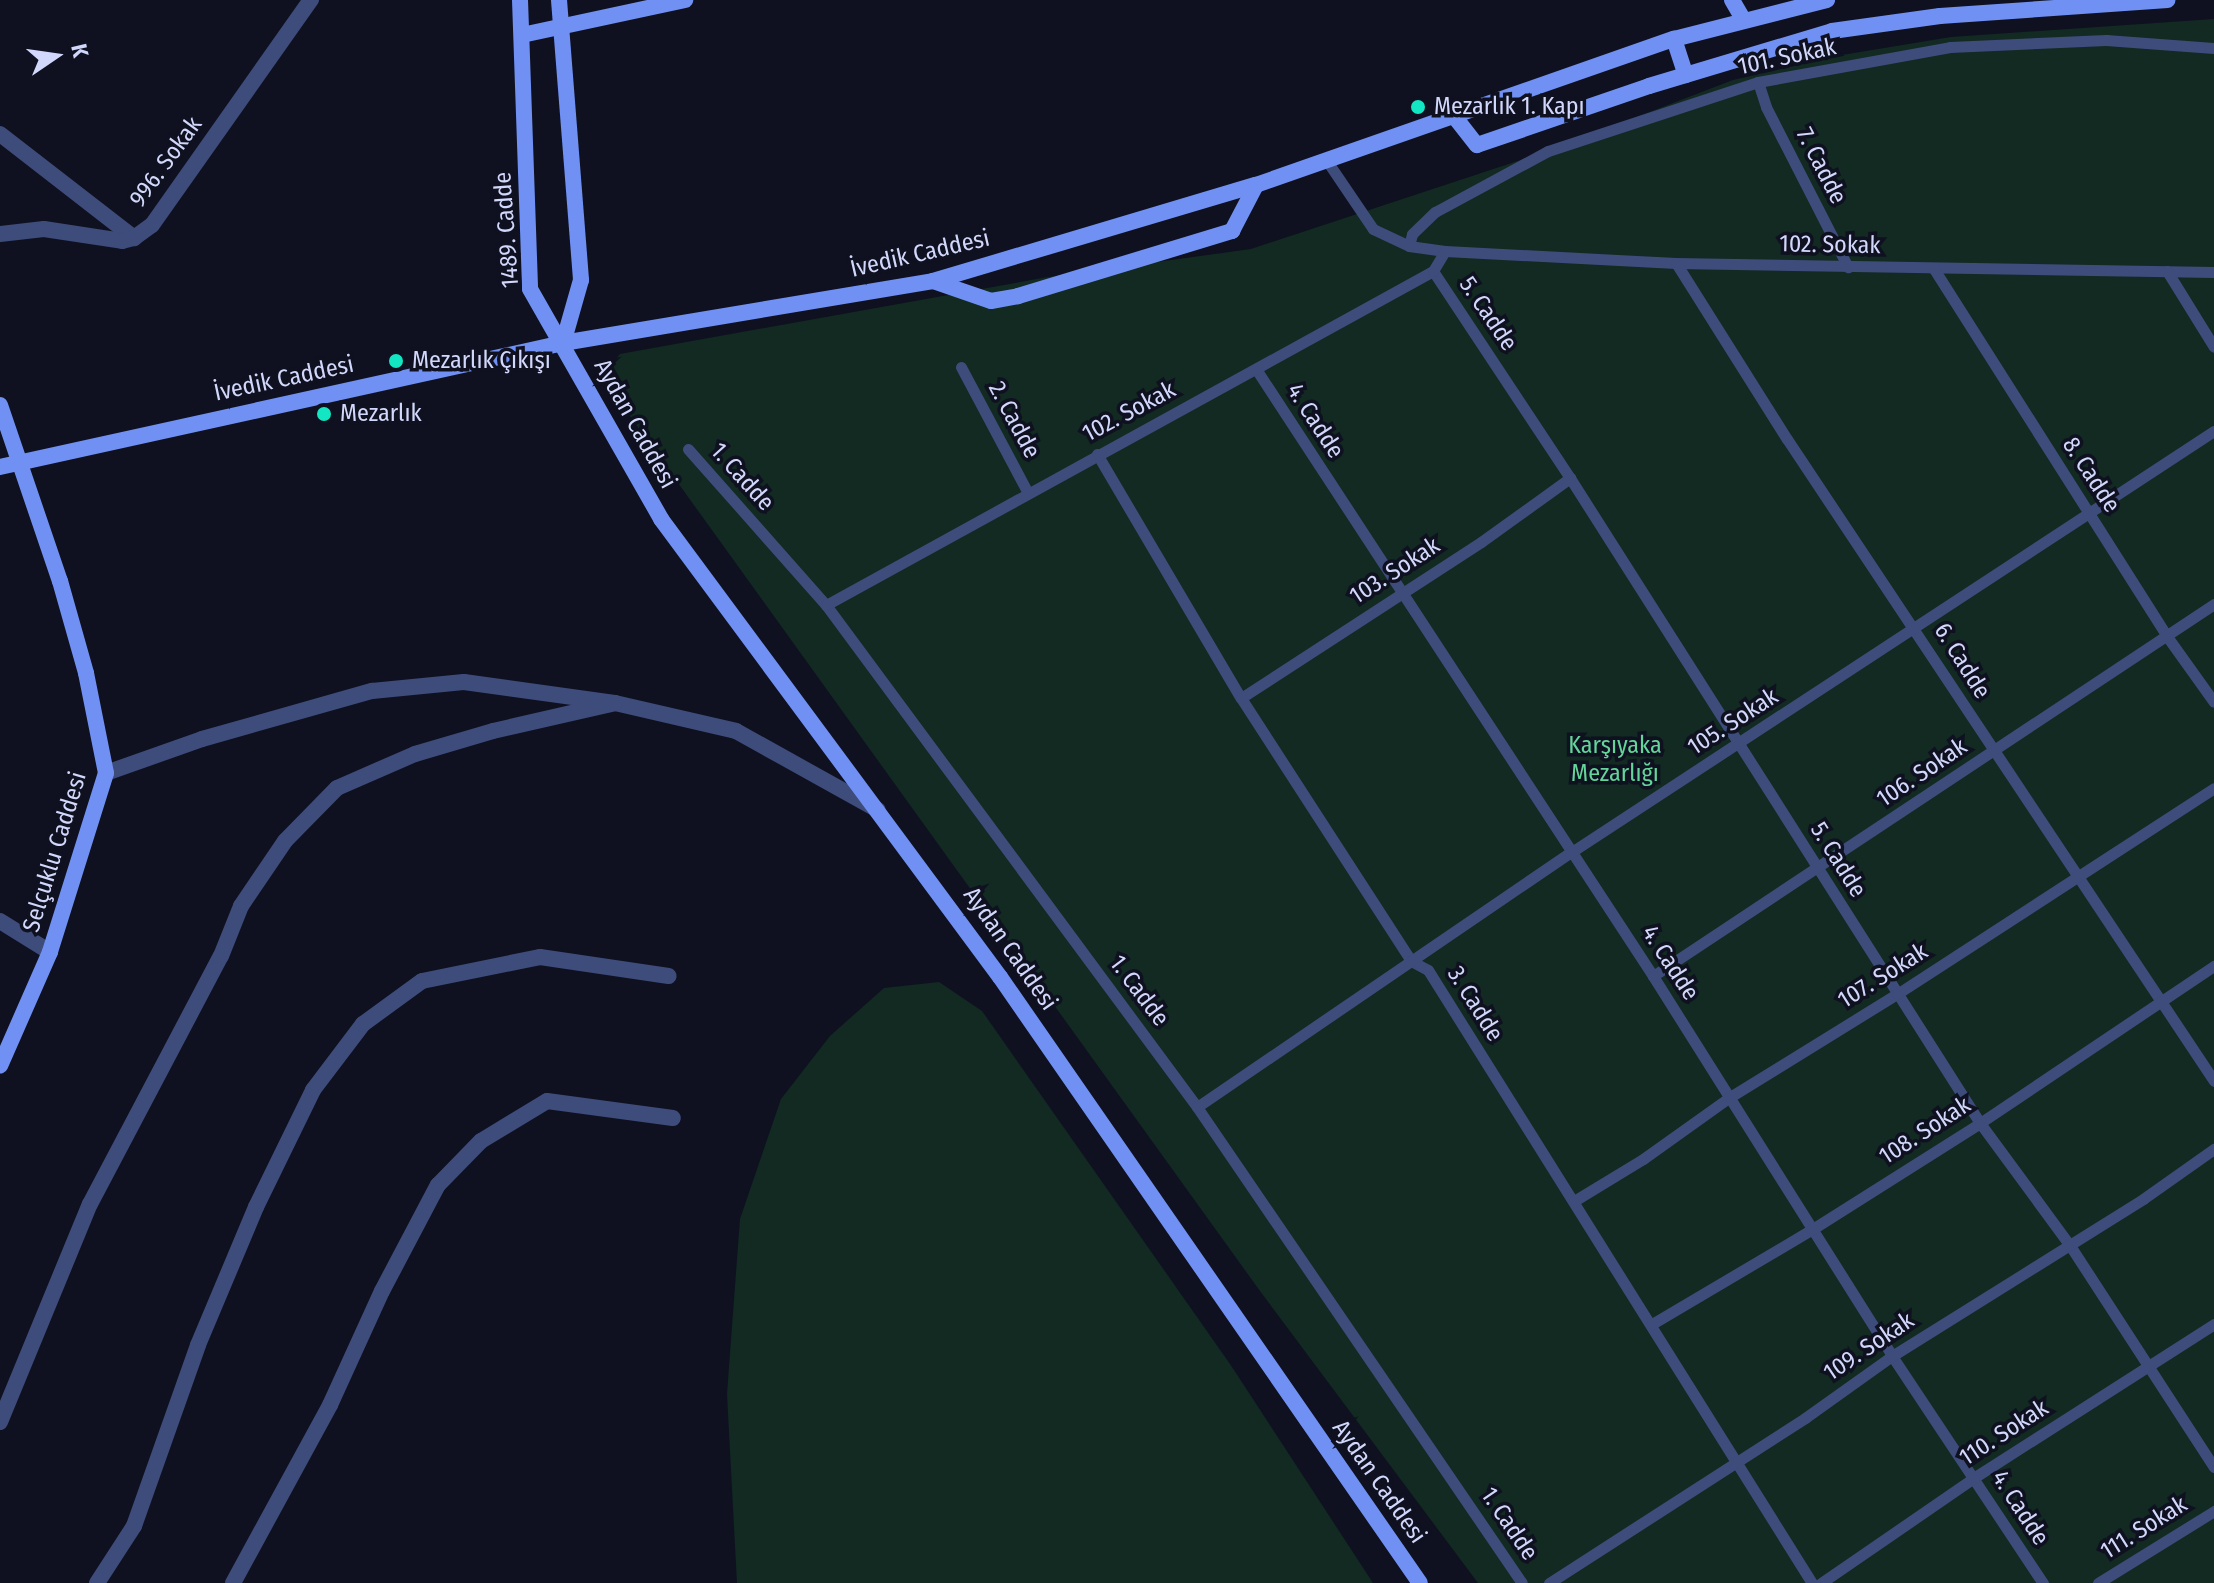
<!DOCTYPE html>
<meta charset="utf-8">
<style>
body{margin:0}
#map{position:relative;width:2214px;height:1583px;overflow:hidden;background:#0f1120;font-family:"Fira Sans Condensed",sans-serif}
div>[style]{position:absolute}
.green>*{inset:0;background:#122a22}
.lane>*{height:11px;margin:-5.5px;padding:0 5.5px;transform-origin:5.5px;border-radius:5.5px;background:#3e4c7b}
.street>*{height:16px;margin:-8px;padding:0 8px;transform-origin:8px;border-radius:8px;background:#3e4c7b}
.secondary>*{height:16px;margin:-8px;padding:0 8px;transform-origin:8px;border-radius:8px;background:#7091f3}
.dots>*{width:22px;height:22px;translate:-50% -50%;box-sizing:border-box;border:4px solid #0f1120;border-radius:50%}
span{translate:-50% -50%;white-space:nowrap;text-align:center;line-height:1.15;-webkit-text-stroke:7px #0f1120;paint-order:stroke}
.street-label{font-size:24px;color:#d2d8fb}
.poi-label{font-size:24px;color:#d2d8fb}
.left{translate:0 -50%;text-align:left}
.park-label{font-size:24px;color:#64d59a}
.north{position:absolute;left:16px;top:16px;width:80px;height:80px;-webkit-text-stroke:6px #0f1120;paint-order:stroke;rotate:77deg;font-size:22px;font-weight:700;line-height:32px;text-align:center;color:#d2d8fb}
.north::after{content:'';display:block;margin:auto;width:28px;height:36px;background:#d2d8fb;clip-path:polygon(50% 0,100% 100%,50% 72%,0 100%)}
</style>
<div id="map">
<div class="green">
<i style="clip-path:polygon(2214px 19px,2214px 1583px,1478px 1583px,1260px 1291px,601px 376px,620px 354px,1048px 277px,1251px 249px,1548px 151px,1733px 80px,1842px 55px,1951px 37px)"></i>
<i style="clip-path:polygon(939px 982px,982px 1011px,1230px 1364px,1373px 1583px,737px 1583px,727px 1394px,740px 1219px,781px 1099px,830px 1036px,884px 988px)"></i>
</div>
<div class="lane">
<i style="left:1758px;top:82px;width:26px;rotate:72deg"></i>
<i style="left:1766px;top:107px;width:180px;rotate:62.9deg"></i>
<i style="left:1327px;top:161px;width:82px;rotate:55.9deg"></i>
<i style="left:1373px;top:229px;width:40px;rotate:25deg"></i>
<i style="left:1409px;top:246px;width:36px;rotate:8deg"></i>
<i style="left:1445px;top:251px;width:231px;rotate:3deg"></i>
<i style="left:1676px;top:263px;width:538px;rotate:0.96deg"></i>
<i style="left:1409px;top:246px;width:12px;rotate:-76deg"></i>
<i style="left:1412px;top:234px;width:32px;rotate:-44deg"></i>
<i style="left:1435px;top:212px;width:128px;rotate:-28.4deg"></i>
<i style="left:1548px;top:151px;width:221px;rotate:-18.2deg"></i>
<i style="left:1758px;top:82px;width:195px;rotate:-10.3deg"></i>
<i style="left:1950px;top:47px;width:156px;rotate:-2.6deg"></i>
<i style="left:2106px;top:40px;width:108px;rotate:4.2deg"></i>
<i style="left:1676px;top:263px;width:208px;rotate:57.8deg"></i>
<i style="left:1787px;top:439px;width:771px;rotate:56.37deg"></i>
<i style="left:1934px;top:269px;width:433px;rotate:57.6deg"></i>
<i style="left:2166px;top:635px;width:82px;rotate:54.4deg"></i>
<i style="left:1433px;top:271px;width:248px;rotate:56.5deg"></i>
<i style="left:1570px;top:478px;width:764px;rotate:57.56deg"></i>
<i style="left:1980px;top:1123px;width:150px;rotate:53.7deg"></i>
<i style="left:2069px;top:1244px;width:266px;rotate:57deg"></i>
<i style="left:2167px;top:271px;width:89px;rotate:58.3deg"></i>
<i style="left:961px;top:367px;width:143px;rotate:62deg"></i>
<i style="left:1256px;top:369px;width:725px;rotate:56.81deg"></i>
<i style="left:1653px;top:976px;width:449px;rotate:57.8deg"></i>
<i style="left:1892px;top:1356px;width:273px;rotate:56.4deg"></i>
<i style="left:688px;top:449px;width:208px;rotate:48.5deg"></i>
<i style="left:826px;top:605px;width:624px;rotate:53.53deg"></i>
<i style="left:1197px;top:1107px;width:576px;rotate:55.68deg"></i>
<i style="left:1097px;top:454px;width:283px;rotate:59.5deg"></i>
<i style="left:1241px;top:698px;width:313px;rotate:57.1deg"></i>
<i style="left:1411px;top:961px;width:19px;rotate:28deg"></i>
<i style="left:1428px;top:970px;width:723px;rotate:57.94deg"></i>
<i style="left:826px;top:605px;width:693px;rotate:-28.82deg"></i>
<i style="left:1433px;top:271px;width:23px;rotate:-59deg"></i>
<i style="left:1241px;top:698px;width:286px;rotate:-33deg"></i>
<i style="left:1481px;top:542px;width:110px;rotate:-35.7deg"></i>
<i style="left:1653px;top:976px;width:673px;rotate:-33.55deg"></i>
<i style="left:1197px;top:1107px;width:451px;rotate:-34.3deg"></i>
<i style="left:1570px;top:853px;width:770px;rotate:-33.24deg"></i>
<i style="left:1574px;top:1201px;width:81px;rotate:-31.3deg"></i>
<i style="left:1643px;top:1159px;width:107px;rotate:-35.5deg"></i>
<i style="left:1730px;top:1097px;width:196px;rotate:-31.7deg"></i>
<i style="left:1897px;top:994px;width:378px;rotate:-33deg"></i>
<i style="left:1652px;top:1324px;width:185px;rotate:-30.6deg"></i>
<i style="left:1811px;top:1230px;width:200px;rotate:-32.3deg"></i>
<i style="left:1980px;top:1123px;width:282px;rotate:-33.9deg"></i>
<i style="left:1549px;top:1583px;width:305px;rotate:-32.8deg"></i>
<i style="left:1805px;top:1418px;width:107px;rotate:-35.5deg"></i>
<i style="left:1892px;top:1356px;width:296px;rotate:-32deg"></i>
<i style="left:2143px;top:1199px;width:87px;rotate:-35.2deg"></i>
<i style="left:1821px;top:1583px;width:187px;rotate:-34.5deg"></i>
<i style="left:1975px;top:1477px;width:284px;rotate:-32.6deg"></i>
<i style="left:2098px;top:1583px;width:137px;rotate:-31.8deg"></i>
</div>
<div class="street">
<i style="left:0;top:134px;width:170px;rotate:37.8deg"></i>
<i style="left:0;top:234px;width:44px;rotate:-6.5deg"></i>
<i style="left:44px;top:229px;width:79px;rotate:8.7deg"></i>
<i style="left:122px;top:241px;width:12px;rotate:-14deg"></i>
<i style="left:134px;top:238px;width:22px;rotate:-36deg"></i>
<i style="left:152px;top:225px;width:276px;rotate:-54.8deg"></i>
<i style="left:106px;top:773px;width:102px;rotate:-19.5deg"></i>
<i style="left:202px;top:739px;width:177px;rotate:-15.8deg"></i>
<i style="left:372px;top:691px;width:92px;rotate:-5.6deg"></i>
<i style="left:464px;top:682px;width:152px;rotate:7.9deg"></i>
<i style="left:615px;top:703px;width:124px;rotate:13deg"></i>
<i style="left:736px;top:731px;width:162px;rotate:29.1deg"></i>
<i style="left:0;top:921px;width:59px;rotate:31.8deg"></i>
<i style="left:0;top:1422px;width:236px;rotate:-67.6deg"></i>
<i style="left:90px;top:1204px;width:280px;rotate:-62.2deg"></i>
<i style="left:221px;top:956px;width:54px;rotate:-68.2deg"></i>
<i style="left:241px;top:906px;width:78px;rotate:-55.9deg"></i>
<i style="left:285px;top:841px;width:74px;rotate:-45.5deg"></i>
<i style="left:337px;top:788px;width:85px;rotate:-23.6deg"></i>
<i style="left:415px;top:754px;width:81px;rotate:-16.4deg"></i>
<i style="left:493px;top:731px;width:125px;rotate:-12.9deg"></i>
<i style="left:97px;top:1583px;width:68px;rotate:-57deg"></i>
<i style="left:134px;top:1526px;width:192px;rotate:-70.5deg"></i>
<i style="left:198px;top:1345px;width:150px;rotate:-67.2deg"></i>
<i style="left:256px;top:1207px;width:130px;rotate:-64deg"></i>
<i style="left:313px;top:1090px;width:83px;rotate:-52.9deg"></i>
<i style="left:363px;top:1024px;width:73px;rotate:-36.1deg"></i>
<i style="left:422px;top:981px;width:120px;rotate:-11.5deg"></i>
<i style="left:540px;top:957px;width:130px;rotate:8.4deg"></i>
<i style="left:233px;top:1583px;width:203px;rotate:-61.4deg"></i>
<i style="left:330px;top:1405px;width:125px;rotate:-65.5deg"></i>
<i style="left:382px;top:1291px;width:120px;rotate:-62.2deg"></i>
<i style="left:438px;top:1185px;width:62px;rotate:-45.7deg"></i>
<i style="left:481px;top:1141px;width:77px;rotate:-31.2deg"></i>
<i style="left:547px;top:1101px;width:127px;rotate:7.7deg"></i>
</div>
<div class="secondary">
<i style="left:520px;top:0;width:289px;rotate:88deg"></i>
<i style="left:530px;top:289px;width:265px;rotate:60.3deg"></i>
<i style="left:661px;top:519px;width:570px;rotate:53.49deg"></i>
<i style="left:1000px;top:977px;width:737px;rotate:55.28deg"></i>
<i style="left:559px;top:0;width:281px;rotate:85.5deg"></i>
<i style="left:581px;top:280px;width:66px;rotate:105.9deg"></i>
<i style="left:1732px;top:0;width:22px;rotate:60deg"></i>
<i style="left:522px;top:35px;width:167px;rotate:-12.1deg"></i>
<i style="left:1674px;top:39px;width:38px;rotate:72deg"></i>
<i style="left:1454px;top:116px;width:37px;rotate:52deg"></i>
<i style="left:1477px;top:145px;width:182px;rotate:-18.9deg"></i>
<i style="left:1649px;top:86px;width:191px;rotate:-16.7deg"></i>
<i style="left:1832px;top:31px;width:109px;rotate:-7.9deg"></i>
<i style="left:1940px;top:16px;width:228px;rotate:-4deg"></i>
<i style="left:933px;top:281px;width:61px;rotate:19deg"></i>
<i style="left:991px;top:301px;width:27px;rotate:-10deg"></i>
<i style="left:1018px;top:296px;width:224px;rotate:-16.9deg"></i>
<i style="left:1232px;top:231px;width:52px;rotate:-62.4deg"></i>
<i style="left:0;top:405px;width:186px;rotate:71.2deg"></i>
<i style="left:60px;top:581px;width:96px;rotate:74.2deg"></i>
<i style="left:86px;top:673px;width:102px;rotate:78.7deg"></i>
<i style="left:106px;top:773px;width:188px;rotate:107.4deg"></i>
<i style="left:50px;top:952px;width:124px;rotate:113.7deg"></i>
<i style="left:0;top:467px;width:576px;rotate:-12.42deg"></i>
<i style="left:563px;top:343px;width:375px;rotate:-9.5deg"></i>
<i style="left:933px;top:281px;width:337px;rotate:-16.6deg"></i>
<i style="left:1256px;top:185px;width:443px;rotate:-19.3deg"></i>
<i style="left:1674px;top:39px;width:158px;rotate:-14.3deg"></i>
</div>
<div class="dots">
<i style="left:1418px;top:107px;background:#13e6c2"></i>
<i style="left:396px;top:361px;background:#13e6c2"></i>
<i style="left:324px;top:414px;background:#13e6c2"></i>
</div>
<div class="street-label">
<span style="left:1787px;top:57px;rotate:-12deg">101. Sokak</span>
<span style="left:166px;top:162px;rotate:-54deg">996. Sokak</span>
<span style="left:1821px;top:166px;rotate:63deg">7. Cadde</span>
<span style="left:507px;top:230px;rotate:-94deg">1489. Cadde</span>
<span style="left:1830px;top:245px;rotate:1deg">102. Sokak</span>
<span style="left:920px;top:254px;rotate:-13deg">İvedik Caddesi</span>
<span style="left:1488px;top:314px;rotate:56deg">5. Cadde</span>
<span style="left:284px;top:379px;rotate:-12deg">İvedik Caddesi</span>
<span style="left:1129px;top:412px;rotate:-28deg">102. Sokak</span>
<span style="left:1014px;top:420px;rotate:62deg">2. Cadde</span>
<span style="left:1315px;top:421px;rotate:57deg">4. Cadde</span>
<span style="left:635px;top:424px;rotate:61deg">Aydan Caddesi</span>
<span style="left:2091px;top:475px;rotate:57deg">8. Cadde</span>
<span style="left:742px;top:477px;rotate:48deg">1. Cadde</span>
<span style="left:1395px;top:571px;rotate:-33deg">103. Sokak</span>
<span style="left:1962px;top:661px;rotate:58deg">6. Cadde</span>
<span style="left:1733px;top:722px;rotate:-33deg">105. Sokak</span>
<span style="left:1922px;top:773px;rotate:-34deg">106. Sokak</span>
<span style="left:55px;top:852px;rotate:-73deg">Selçuklu Caddesi</span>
<span style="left:1838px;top:860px;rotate:58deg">5. Cadde</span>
<span style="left:1010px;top:949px;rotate:55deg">Aydan Caddesi</span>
<span style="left:1670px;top:963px;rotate:57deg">4. Cadde</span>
<span style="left:1883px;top:976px;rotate:-32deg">107. Sokak</span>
<span style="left:1139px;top:991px;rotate:53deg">1. Cadde</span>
<span style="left:1475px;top:1004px;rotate:58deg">3. Cadde</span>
<span style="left:1925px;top:1131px;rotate:-33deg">108. Sokak</span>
<span style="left:1869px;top:1347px;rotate:-34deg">109. Sokak</span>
<span style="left:2004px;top:1433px;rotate:-33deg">110. Sokak</span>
<span style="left:1379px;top:1482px;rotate:55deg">Aydan Caddesi</span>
<span style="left:2020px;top:1508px;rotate:57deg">4. Cadde</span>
<span style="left:1509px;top:1524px;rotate:56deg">1. Cadde</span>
<span style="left:2144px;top:1528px;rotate:-32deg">111. Sokak</span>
</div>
<div class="poi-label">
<span class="left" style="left:1434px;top:107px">Mezarlık 1. Kapı</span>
<span class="left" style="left:412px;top:361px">Mezarlık Çıkışı</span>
<span class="left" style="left:340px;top:414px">Mezarlık</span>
</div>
<div class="park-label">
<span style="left:1615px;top:760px">Karşıyaka<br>Mezarlığı</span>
</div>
<div class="north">K</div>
</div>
